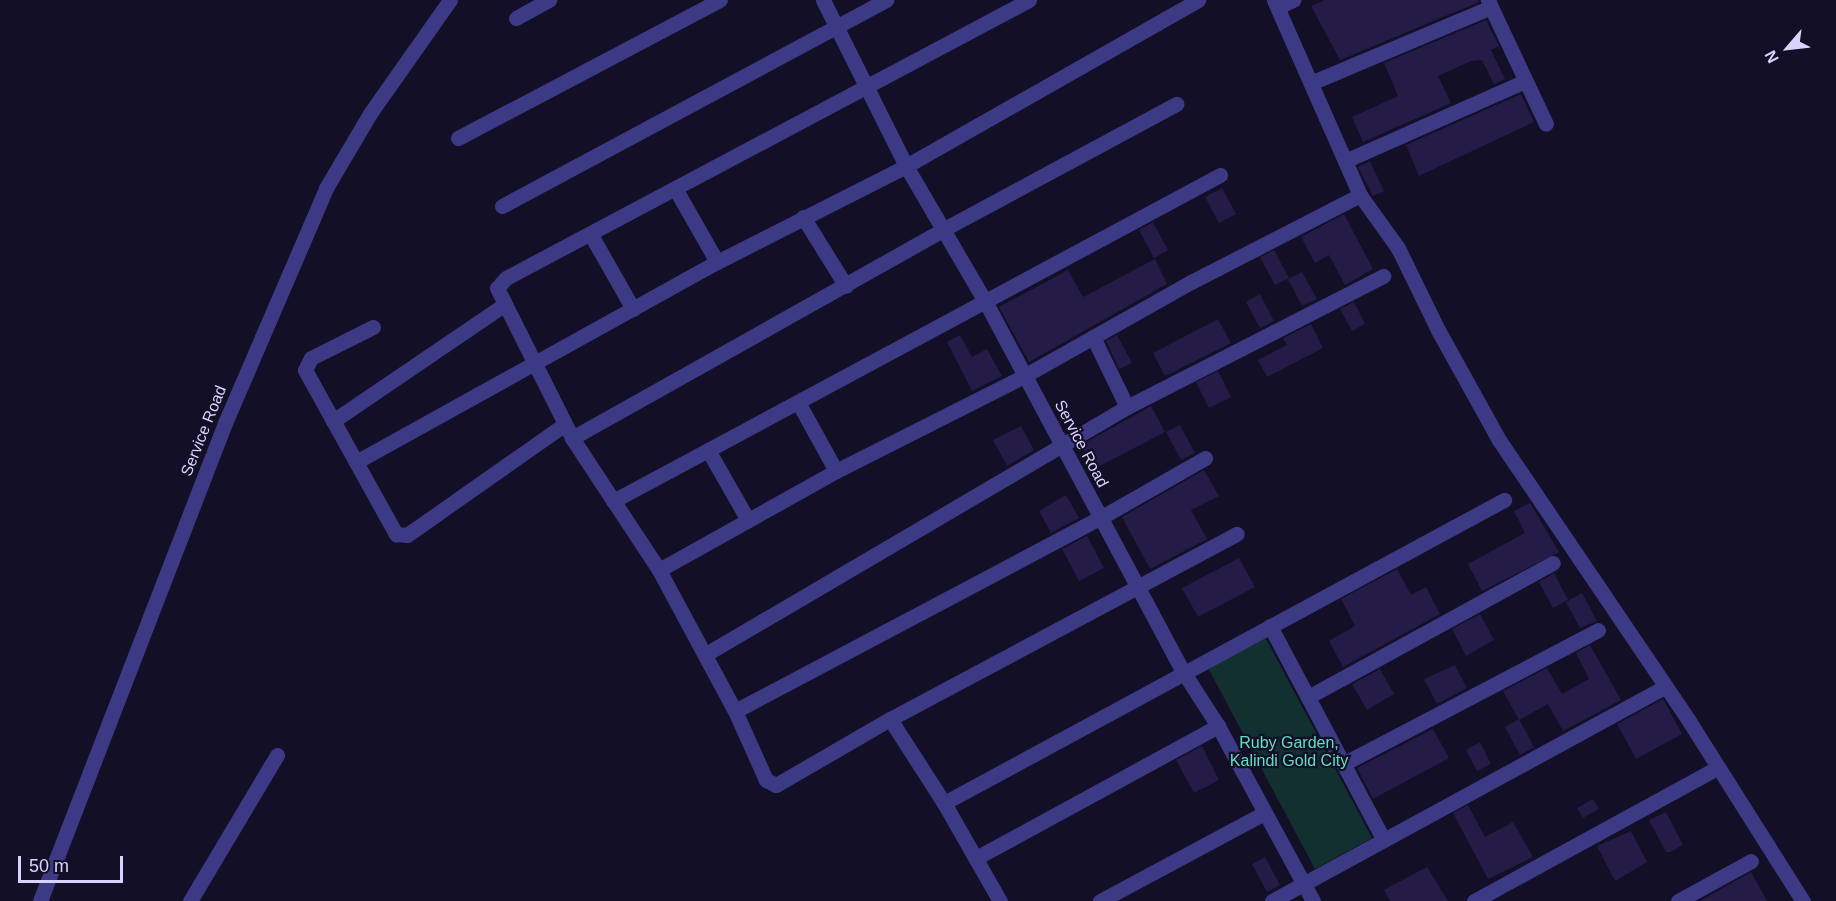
<!DOCTYPE html>
<style>
body{margin:0}
#map{position:relative;width:1836px;height:901px;overflow:hidden;background:#130f26;font-family:Helvetica,sans-serif}
div>[style]{position:absolute}
.green>*{inset:0;background:#12302f}
.building>*{inset:0;background:#241b47}
.minor>*{height:15px;margin:-7.5px;padding:0 7.5px;transform-origin:7.5px;border-radius:7.5px;background:#3d3a85}
.tertiary>*{height:15px;margin:-7.5px;padding:0 7.5px;transform-origin:7.5px;border-radius:7.5px;background:#3d3a85}
span{translate:-50% -50%;white-space:nowrap;text-align:center;line-height:1.15;-webkit-text-stroke:4.5px #130f26;paint-order:stroke}
.street-label{font-size:16px;color:#d9d4ff}
.park-label{font-size:16px;color:#5fe0c0}
.north{position:absolute;left:1758px;top:18px;width:60px;height:60px;-webkit-text-stroke:4px #130f26;paint-order:stroke;rotate:242deg;font-size:16px;font-weight:700;line-height:24px;text-align:center;color:#d9d4ff}
.north::after{content:'';display:block;margin:auto;width:21px;height:27px;background:#d9d4ff;clip-path:polygon(50% 0,100% 100%,50% 72%,0 100%)}
.scale{position:absolute;left:18px;top:856px;width:105px;height:27px;box-sizing:border-box;border:3px solid #d9d4ff;border-top:0;padding-left:8px;font-size:18px;line-height:21px;white-space:nowrap;color:#d9d4ff;-webkit-text-stroke:4px #130f26;paint-order:stroke}
</style>
<div id="map">
<div class="green">
<i style="clip-path:polygon(1264px 635px,1372px 838px,1315px 869px,1207px 666px)"></i>
</div>
<div class="building">
<i style="clip-path:polygon(1324px 0,1478px 0,1479px 2px,1340px 60px,1311px 6px)"></i>
<i style="clip-path:polygon(1486px 20px,1499px 46px,1491px 50px,1505px 79px,1494px 84px,1482px 60px,1471px 61px,1438px 76px,1451px 103px,1363px 142px,1352px 117px,1398px 96px,1384px 63px)"></i>
<i style="clip-path:polygon(1521px 94px,1534px 122px,1419px 176px,1406px 145px)"></i>
<i style="clip-path:polygon(1370px 161px,1384px 191px,1373px 196px,1358px 167px)"></i>
<i style="clip-path:polygon(1222px 188px,1236px 214px,1219px 223px,1205px 197px)"></i>
<i style="clip-path:polygon(1344px 214px,1373px 269px,1345px 285px,1329px 255px,1315px 263px,1301px 237px)"></i>
<i style="clip-path:polygon(1153px 222px,1168px 250px,1154px 258px,1139px 230px)"></i>
<i style="clip-path:polygon(1274px 250px,1289px 278px,1275px 285px,1260px 257px)"></i>
<i style="clip-path:polygon(1155px 259px,1167px 284px,1029px 362px,999px 307px,1068px 270px,1083px 297px)"></i>
<i style="clip-path:polygon(1302px 272px,1317px 299px,1302px 306px,1288px 279px)"></i>
<i style="clip-path:polygon(1260px 294px,1274px 321px,1260px 328px,1246px 302px)"></i>
<i style="clip-path:polygon(1354px 302px,1365px 324px,1352px 331px,1340px 309px)"></i>
<i style="clip-path:polygon(1218px 319px,1231px 343px,1165px 376px,1153px 353px)"></i>
<i style="clip-path:polygon(1311px 324px,1323px 348px,1267px 377px,1258px 360px,1287px 345px,1283px 338px)"></i>
<i style="clip-path:polygon(960px 335px,972px 357px,987px 349px,1002px 376px,972px 391px,947px 342px)"></i>
<i style="clip-path:polygon(1117px 335px,1132px 363px,1119px 369px,1106px 341px)"></i>
<i style="clip-path:polygon(1218px 371px,1231px 397px,1209px 408px,1196px 382px)"></i>
<i style="clip-path:polygon(1151px 406px,1165px 432px,1094px 469px,1081px 445px)"></i>
<i style="clip-path:polygon(1180px 425px,1195px 453px,1181px 460px,1166px 432px)"></i>
<i style="clip-path:polygon(1021px 426px,1034px 450px,1007px 466px,993px 440px)"></i>
<i style="clip-path:polygon(1204px 470px,1219px 496px,1191px 510px,1207px 539px,1150px 569px,1122px 517px)"></i>
<i style="clip-path:polygon(1066px 495px,1079px 518px,1051px 533px,1039px 511px)"></i>
<i style="clip-path:polygon(1530px 503px,1559px 552px,1482px 591px,1468px 564px,1525px 533px,1514px 511px)"></i>
<i style="clip-path:polygon(1087px 536px,1104px 568px,1079px 581px,1062px 549px)"></i>
<i style="clip-path:polygon(1239px 558px,1255px 587px,1198px 617px,1182px 588px)"></i>
<i style="clip-path:polygon(1397px 569px,1411px 595px,1426px 587px,1440px 614px,1343px 667px,1329px 641px,1355px 626px,1341px 599px)"></i>
<i style="clip-path:polygon(1554px 573px,1568px 600px,1553px 608px,1539px 582px)"></i>
<i style="clip-path:polygon(1582px 593px,1597px 621px,1580px 628px,1566px 602px)"></i>
<i style="clip-path:polygon(1480px 614px,1494px 640px,1466px 656px,1452px 629px)"></i>
<i style="clip-path:polygon(1590px 645px,1621px 700px,1563px 731px,1548px 704px,1519px 720px,1503px 691px,1547px 668px,1562px 694px,1589px 679px,1576px 653px)"></i>
<i style="clip-path:polygon(1455px 665px,1467px 688px,1437px 704px,1424px 679px)"></i>
<i style="clip-path:polygon(1380px 669px,1394px 694px,1367px 710px,1352px 684px)"></i>
<i style="clip-path:polygon(1663px 699px,1682px 734px,1636px 759px,1617px 724px)"></i>
<i style="clip-path:polygon(1519px 719px,1534px 747px,1520px 755px,1505px 727px)"></i>
<i style="clip-path:polygon(1433px 729px,1449px 758px,1373px 799px,1357px 768px)"></i>
<i style="clip-path:polygon(1480px 742px,1491px 764px,1477px 771px,1466px 750px)"></i>
<i style="clip-path:polygon(1202px 746px,1219px 780px,1194px 793px,1176px 760px)"></i>
<i style="clip-path:polygon(1593px 799px,1599px 809px,1583px 818px,1577px 808px)"></i>
<i style="clip-path:polygon(1468px 805px,1485px 837px,1513px 822px,1533px 857px,1488px 879px,1453px 813px)"></i>
<i style="clip-path:polygon(1666px 812px,1683px 845px,1670px 852px,1666px 852px,1649px 820px)"></i>
<i style="clip-path:polygon(1631px 831px,1647px 862px,1615px 881px,1597px 846px)"></i>
<i style="clip-path:polygon(1265px 857px,1280px 885px,1267px 892px,1252px 864px)"></i>
<i style="clip-path:polygon(1427px 867px,1448px 901px,1390px 901px,1384px 890px)"></i>
<i style="clip-path:polygon(1751px 872px,1767px 901px,1700px 901px,1723px 888px)"></i>
</div>
<div class="minor">
<i style="left:823px;top:0;width:186px;rotate:63.4deg"></i>
<i style="left:906px;top:166px;width:156px;rotate:59.7deg"></i>
<i style="left:985px;top:301px;width:422px;rotate:61.9deg"></i>
<i style="left:1184px;top:673px;width:63px;rotate:57.3deg"></i>
<i style="left:1218px;top:726px;width:199px;rotate:61.5deg"></i>
<i style="left:1029px;top:0;width:592px;rotate:152.01deg"></i>
<i style="left:506px;top:278px;width:13px;rotate:132deg"></i>
<i style="left:497px;top:288px;width:168px;rotate:63.4deg"></i>
<i style="left:572px;top:438px;width:158px;rotate:56.6deg"></i>
<i style="left:659px;top:570px;width:160px;rotate:61.7deg"></i>
<i style="left:735px;top:711px;width:76px;rotate:65.8deg"></i>
<i style="left:766px;top:780px;width:11px;rotate:27deg"></i>
<i style="left:776px;top:785px;width:132px;rotate:-30.1deg"></i>
<i style="left:890px;top:719px;width:393px;rotate:-28.1deg"></i>
<i style="left:1274px;top:0;width:213px;rotate:66.2deg"></i>
<i style="left:1360px;top:195px;width:65px;rotate:54.4deg"></i>
<i style="left:1398px;top:248px;width:91px;rotate:64deg"></i>
<i style="left:1438px;top:330px;width:126px;rotate:61deg"></i>
<i style="left:1499px;top:440px;width:339px;rotate:55.9deg"></i>
<i style="left:1689px;top:721px;width:213px;rotate:57.7deg"></i>
<i style="left:1278px;top:7px;width:17px;rotate:-25deg"></i>
<i style="left:1491px;top:7px;width:129px;rotate:64.8deg"></i>
<i style="left:516px;top:18px;width:38px;rotate:-29deg"></i>
<i style="left:1313px;top:82px;width:193px;rotate:-22.8deg"></i>
<i style="left:1491px;top:7px;width:8px;rotate:-113deg"></i>
<i style="left:458px;top:138px;width:296px;rotate:-27.8deg"></i>
<i style="left:1347px;top:160px;width:195px;rotate:-23.9deg"></i>
<i style="left:676px;top:190px;width:83px;rotate:60.3deg"></i>
<i style="left:502px;top:206px;width:436px;rotate:-28.2deg"></i>
<i style="left:803px;top:217px;width:81px;rotate:58.1deg"></i>
<i style="left:591px;top:235px;width:85px;rotate:60.4deg"></i>
<i style="left:373px;top:327px;width:69px;rotate:153.4deg"></i>
<i style="left:311px;top:358px;width:13px;rotate:117deg"></i>
<i style="left:305px;top:370px;width:188px;rotate:61deg"></i>
<i style="left:396px;top:534px;width:11px;rotate:5deg"></i>
<i style="left:407px;top:535px;width:193px;rotate:-35.1deg"></i>
<i style="left:1093px;top:337px;width:78px;rotate:64.1deg"></i>
<i style="left:798px;top:402px;width:79px;rotate:61.2deg"></i>
<i style="left:333px;top:421px;width:207px;rotate:-34.2deg"></i>
<i style="left:572px;top:438px;width:427px;rotate:-29.3deg"></i>
<i style="left:944px;top:229px;width:264px;rotate:-28.3deg"></i>
<i style="left:708px;top:450px;width:81px;rotate:60.3deg"></i>
<i style="left:356px;top:462px;width:413px;rotate:-29deg"></i>
<i style="left:717px;top:262px;width:212px;rotate:-26.9deg"></i>
<i style="left:906px;top:166px;width:336px;rotate:-29.6deg"></i>
<i style="left:613px;top:501px;width:689px;rotate:-28.24deg"></i>
<i style="left:659px;top:570px;width:203px;rotate:-29.2deg"></i>
<i style="left:836px;top:471px;width:211px;rotate:-26.8deg"></i>
<i style="left:1024px;top:376px;width:192px;rotate:-29.4deg"></i>
<i style="left:1191px;top:282px;width:190px;rotate:-27.2deg"></i>
<i style="left:1270px;top:626px;width:242px;rotate:62deg"></i>
<i style="left:706px;top:654px;width:488px;rotate:-30.4deg"></i>
<i style="left:1127px;top:407px;width:288px;rotate:-27.1deg"></i>
<i style="left:1308px;top:697px;width:279px;rotate:-28.7deg"></i>
<i style="left:735px;top:711px;width:413px;rotate:-27.9deg"></i>
<i style="left:1100px;top:518px;width:121px;rotate:-29.7deg"></i>
<i style="left:890px;top:719px;width:100px;rotate:57.3deg"></i>
<i style="left:944px;top:803px;width:113px;rotate:60.3deg"></i>
<i style="left:1343px;top:764px;width:288px;rotate:-27.7deg"></i>
<i style="left:944px;top:803px;width:637px;rotate:-28.42deg"></i>
<i style="left:976px;top:858px;width:276px;rotate:-28.6deg"></i>
<i style="left:190px;top:901px;width:170px;rotate:-59.2deg"></i>
<i style="left:1100px;top:901px;width:186px;rotate:-28.2deg"></i>
<i style="left:1272px;top:901px;width:447px;rotate:-28.6deg"></i>
<i style="left:1474px;top:901px;width:277px;rotate:-28.7deg"></i>
<i style="left:1678px;top:901px;width:83px;rotate:-28.7deg"></i>
</div>
<div class="tertiary">
<i style="left:40px;top:901px;width:513px;rotate:-68.84deg"></i>
<i style="left:225px;top:423px;width:256px;rotate:-66.7deg"></i>
<i style="left:326px;top:188px;width:88px;rotate:-59.4deg"></i>
<i style="left:371px;top:112px;width:137px;rotate:-54.8deg"></i>
</div>
<div class="street-label">
<span style="left:204px;top:431px;rotate:-68deg">Service Road</span>
<span style="left:1081px;top:444px;rotate:62deg">Service Road</span>
</div>
<div class="park-label">
<span style="left:1289px;top:752px">Ruby Garden,<br>Kalindi Gold City</span>
</div>
<div class="north">N</div>
<div class="scale">50 m</div>
</div>
